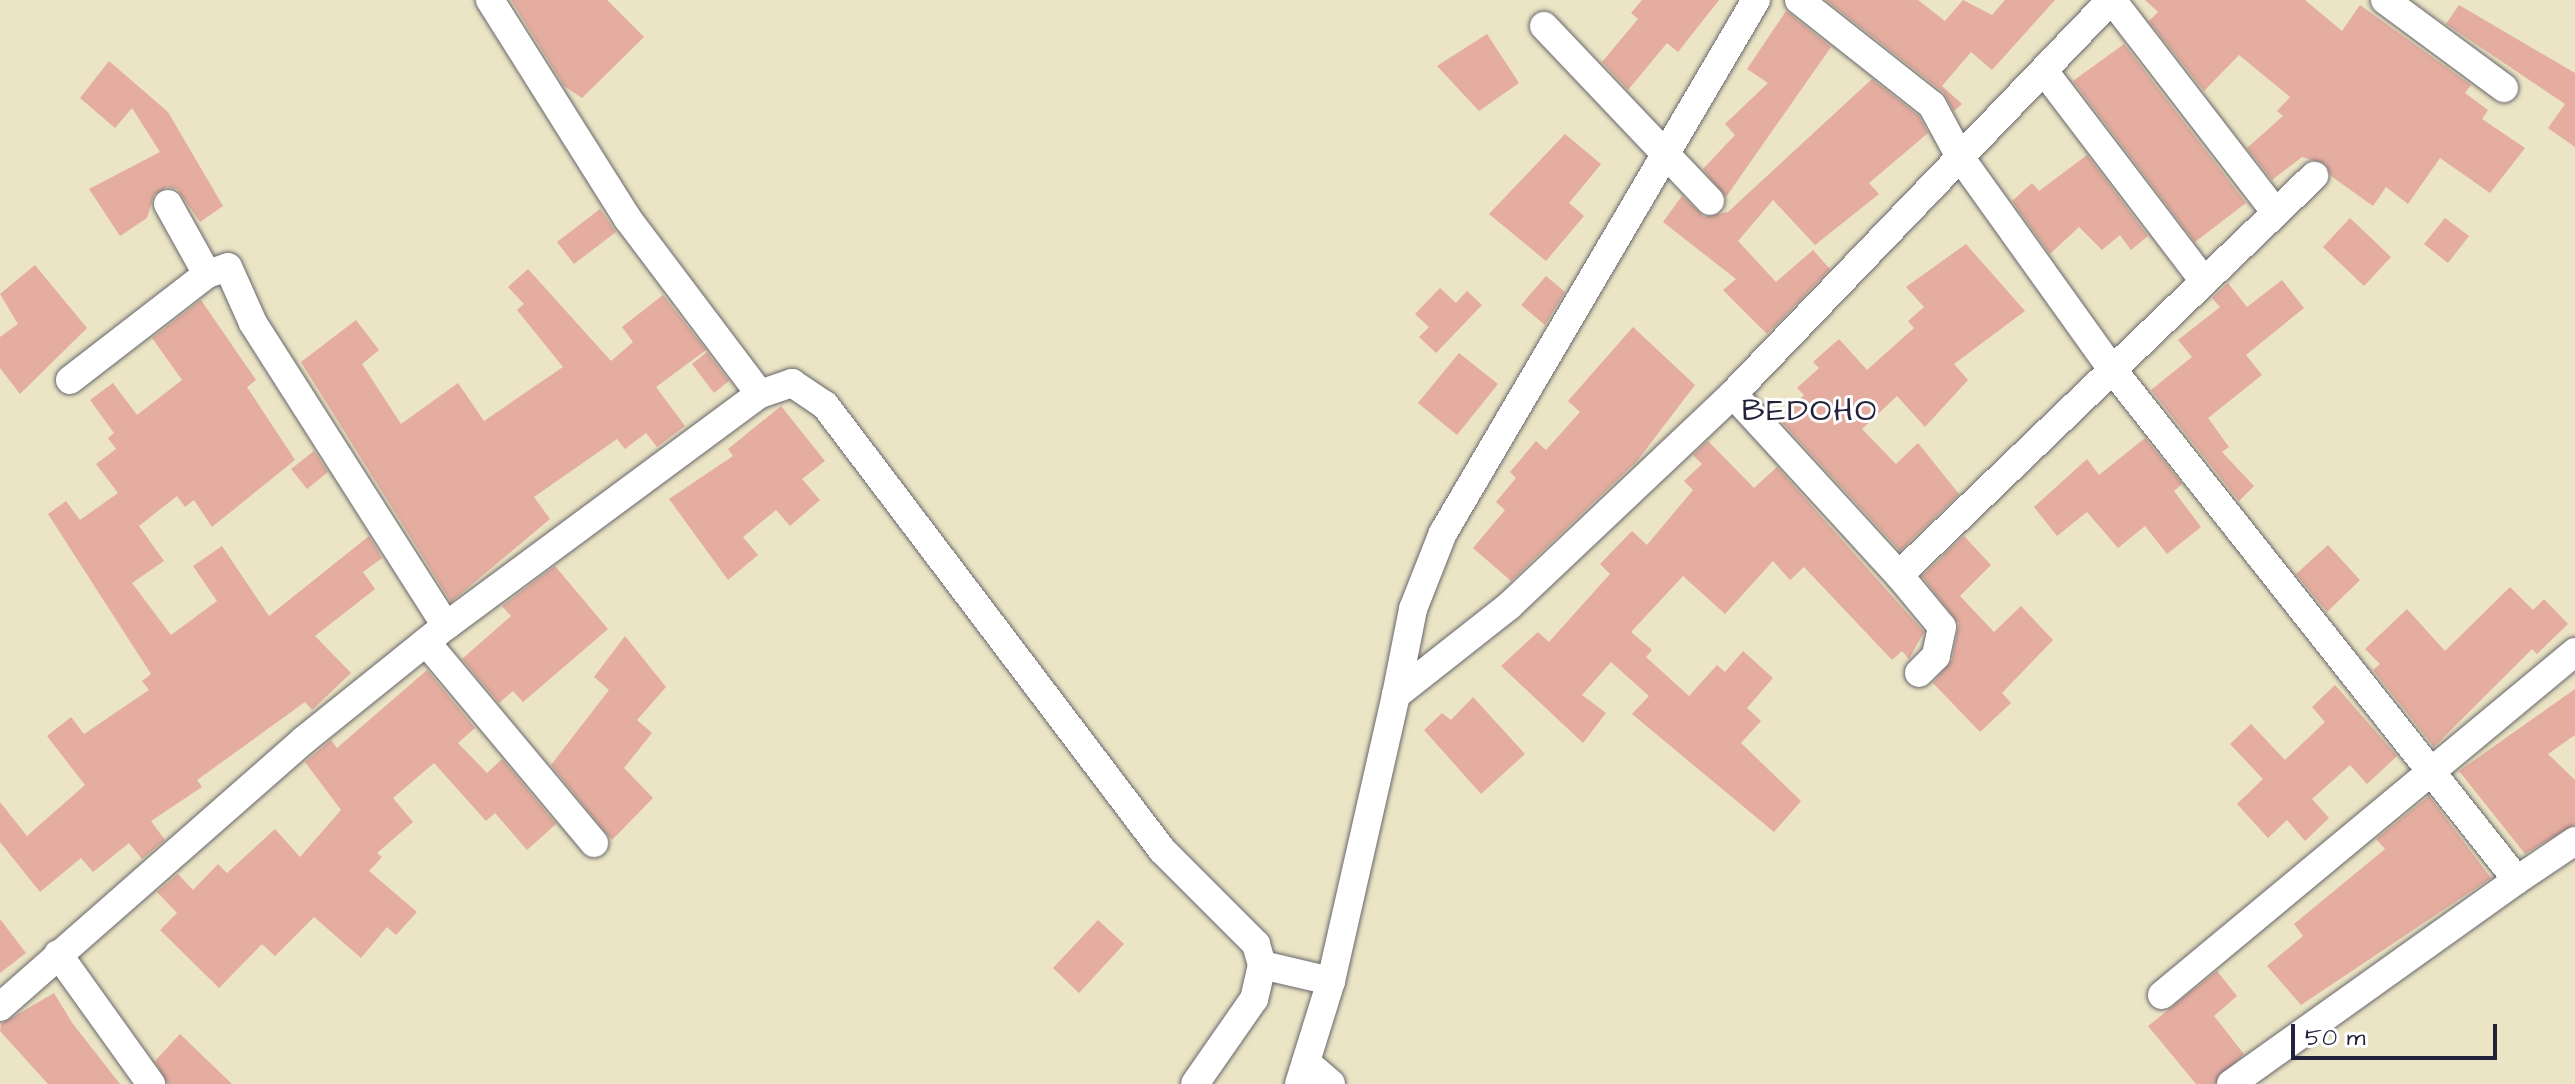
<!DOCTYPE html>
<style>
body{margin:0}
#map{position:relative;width:2575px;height:1084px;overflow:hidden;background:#ebe4c5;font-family:"Architects Daughter",sans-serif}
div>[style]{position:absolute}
.building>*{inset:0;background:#e4ada0}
.roads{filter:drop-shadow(0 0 2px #68666b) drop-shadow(0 0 2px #68666b)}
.street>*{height:28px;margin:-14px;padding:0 14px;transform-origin:14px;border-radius:14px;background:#fff}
span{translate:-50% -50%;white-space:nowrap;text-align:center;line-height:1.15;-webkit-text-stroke:6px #fff;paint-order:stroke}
.quarter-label{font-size:32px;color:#22223b;letter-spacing:2px}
.scale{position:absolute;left:2291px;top:1024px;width:206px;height:36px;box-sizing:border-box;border:4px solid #22223b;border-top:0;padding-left:10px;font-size:24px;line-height:28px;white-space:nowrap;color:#22223b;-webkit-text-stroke:6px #fff;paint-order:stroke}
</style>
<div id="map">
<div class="building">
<i style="clip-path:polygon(511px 0,607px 0,644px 37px,582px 98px,564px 86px)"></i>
<i style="clip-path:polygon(1642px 0,1719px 0,1678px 52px,1667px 43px,1628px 90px,1602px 62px,1638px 19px,1631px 13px)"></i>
<i style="clip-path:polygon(1826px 0,1918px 0,1945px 21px,1963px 0,1992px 15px,2005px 0,2055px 0,1992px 70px,1971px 52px,1942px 86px,1962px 104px,1954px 111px,1943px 92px)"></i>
<i style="clip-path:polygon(2145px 0,2305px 0,2342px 31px,2360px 5px,2471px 85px,2465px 93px,2488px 110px,2482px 119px,2525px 148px,2490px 193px,2440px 158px,2408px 204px,2386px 187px,2373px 206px,2331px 176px,2326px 164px,2302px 157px,2272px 180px,2247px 148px,2283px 116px,2277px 111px,2290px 97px,2239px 55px,2204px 91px,2149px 21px,2158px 12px)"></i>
<i style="clip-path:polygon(2459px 5px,2575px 73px,2575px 147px,2548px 128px,2565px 104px,2446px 24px)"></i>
<i style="clip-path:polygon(1786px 11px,1831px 47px,1726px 197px,1703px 169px,1735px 135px,1725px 124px,1768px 83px,1747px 69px)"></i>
<i style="clip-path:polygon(1487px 34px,1519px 83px,1479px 111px,1437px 66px)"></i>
<i style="clip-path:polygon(2124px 44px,2246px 203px,2195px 242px,2073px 81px)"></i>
<i style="clip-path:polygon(109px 61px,168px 112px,223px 206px,200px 222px,177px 189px,167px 187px,154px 195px,147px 218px,120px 236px,89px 189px,160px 152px,132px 108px,115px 128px,80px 98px)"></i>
<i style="clip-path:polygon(1872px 79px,1919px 116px,1928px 133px,1869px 183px,1879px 194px,1815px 245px,1773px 200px,1738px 241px,1776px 282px,1813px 250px,1830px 269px,1767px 334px,1723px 290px,1736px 279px,1663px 222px,1682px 196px,1704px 217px,1728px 212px)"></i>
<i style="clip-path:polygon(1565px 134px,1601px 164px,1569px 203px,1584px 216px,1546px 261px,1489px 214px)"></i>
<i style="clip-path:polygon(2087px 155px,2148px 236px,2131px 250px,2120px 235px,2102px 250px,2079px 227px,2050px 254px,2012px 201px,2032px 183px,2039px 191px)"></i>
<i style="clip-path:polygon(600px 209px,616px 232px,574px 264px,557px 242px)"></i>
<i style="clip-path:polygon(2350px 218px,2391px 257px,2364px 286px,2323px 247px)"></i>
<i style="clip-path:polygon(2445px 218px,2469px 236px,2448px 263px,2424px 244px)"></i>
<i style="clip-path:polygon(1966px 244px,2025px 311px,1954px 364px,1968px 380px,1925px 427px,1897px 396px,1862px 429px,1896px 464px,1918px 443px,1959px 494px,1900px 551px,1778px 418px,1804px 395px,1797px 388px,1819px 368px,1813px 362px,1839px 339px,1867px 370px,1914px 328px,1908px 321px,1924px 307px,1906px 287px)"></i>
<i style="clip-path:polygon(35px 265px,87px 328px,20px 394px,0 368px,0 337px,18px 324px,0 294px)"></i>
<i style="clip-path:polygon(528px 269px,611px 361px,633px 342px,622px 327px,663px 295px,706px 350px,656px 387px,685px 426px,657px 447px,646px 433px,625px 449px,617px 439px,534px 497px,550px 519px,451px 602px,301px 362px,356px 320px,379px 350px,362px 364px,401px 424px,458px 383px,484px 421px,563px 367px,517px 310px,524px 304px,508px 287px)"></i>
<i style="clip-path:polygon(1546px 276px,1565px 292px,1545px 325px,1521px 305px)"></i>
<i style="clip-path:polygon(2282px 280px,2304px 308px,2246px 355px,2262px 375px,2208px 418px,2229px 447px,2222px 452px,2254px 486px,2239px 501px,2151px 390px,2192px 357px,2178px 340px,2220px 307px,2212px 298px,2228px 283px,2247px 307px)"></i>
<i style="clip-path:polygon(1440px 288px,1456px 303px,1467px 291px,1482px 305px,1436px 353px,1419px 337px,1429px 327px,1415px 314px)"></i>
<i style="clip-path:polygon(201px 300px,256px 380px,247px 387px,295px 460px,212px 527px,194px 500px,185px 507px,177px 496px,139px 526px,164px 561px,132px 583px,171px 635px,217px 601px,193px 566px,222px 546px,269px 616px,369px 536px,382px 558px,363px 572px,375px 589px,315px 636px,351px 673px,312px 710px,305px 702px,197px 780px,202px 787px,151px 821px,165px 840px,142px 859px,129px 843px,93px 872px,81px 858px,40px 892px,0 842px,0 802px,27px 836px,85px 785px,47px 736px,71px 717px,84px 734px,149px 690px,142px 681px,151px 674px,48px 514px,66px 501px,80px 520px,118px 493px,96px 464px,116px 449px,108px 438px,114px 433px,90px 400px,113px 383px,137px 415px,182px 380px,152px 338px)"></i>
<i style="clip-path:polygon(1633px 327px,1695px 385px,1637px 461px,1511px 581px,1473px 548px,1505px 510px,1496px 502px,1516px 478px,1510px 472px,1536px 441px,1546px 450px,1580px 412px,1568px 401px)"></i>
<i style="clip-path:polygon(707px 352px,729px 381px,714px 393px,692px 364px)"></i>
<i style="clip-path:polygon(1459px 353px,1498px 384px,1457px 435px,1418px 403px)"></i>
<i style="clip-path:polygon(781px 406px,825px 461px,802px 479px,820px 500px,790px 526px,776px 510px,743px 537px,758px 555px,728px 580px,669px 499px,733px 456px,728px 449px)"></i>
<i style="clip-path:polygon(2145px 438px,2182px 484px,2174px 491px,2201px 527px,2167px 554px,2145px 526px,2118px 548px,2087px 512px,2057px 536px,2034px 507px,2087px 459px,2099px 475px)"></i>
<i style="clip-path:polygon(1708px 441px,1754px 488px,1777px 467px,1924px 632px,1909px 659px,1902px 651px,1892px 660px,1804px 567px,1790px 580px,1773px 561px,1725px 614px,1683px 576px,1631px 632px,1652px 650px,1646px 657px,1689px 696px,1717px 665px,1725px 672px,1743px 651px,1773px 678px,1747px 708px,1761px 721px,1741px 743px,1801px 801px,1774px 832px,1632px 714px,1649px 696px,1611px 662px,1582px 695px,1606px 713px,1583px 743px,1501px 666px,1538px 632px,1549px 642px,1610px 574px,1600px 564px,1632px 531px,1647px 545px,1693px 490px,1684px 481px,1702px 464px,1693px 455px)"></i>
<i style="clip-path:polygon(314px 451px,328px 472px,307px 489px,291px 469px)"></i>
<i style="clip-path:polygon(1964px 536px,1991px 565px,1960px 596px,1994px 632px,2021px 606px,2053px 640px,2002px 693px,2011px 703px,1980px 732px,1933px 683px,1952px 660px,1959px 624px,1922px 576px)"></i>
<i style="clip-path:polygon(2328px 545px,2360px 580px,2327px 612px,2296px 574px)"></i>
<i style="clip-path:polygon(555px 566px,608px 629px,523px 702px,513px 691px,499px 703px,462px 659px,511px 616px,502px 606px)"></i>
<i style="clip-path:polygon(2510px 587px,2533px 610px,2544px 599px,2568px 624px,2537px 654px,2532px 649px,2434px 747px,2373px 670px,2380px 664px,2365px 649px,2407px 609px,2445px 651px)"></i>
<i style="clip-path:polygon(625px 636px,666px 687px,637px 720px,652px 733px,624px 768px,653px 798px,612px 840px,551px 765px,609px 690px,594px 677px)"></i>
<i style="clip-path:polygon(427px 670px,475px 728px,458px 743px,487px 773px,502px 759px,556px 824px,527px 850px,495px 813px,486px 821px,434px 763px,393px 798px,413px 822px,377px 853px,382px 857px,369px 871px,417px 912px,396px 935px,387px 927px,361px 958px,314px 917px,275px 956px,262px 944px,219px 988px,160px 930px,177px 913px,157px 892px,178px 874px,193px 890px,218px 864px,227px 873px,275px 829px,300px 857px,341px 810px,305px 762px,331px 740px,337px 748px)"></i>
<i style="clip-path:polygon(2335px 685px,2397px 756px,2367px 784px,2350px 765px,2312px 799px,2329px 818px,2305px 841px,2287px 820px,2268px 838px,2237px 804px,2263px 779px,2230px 744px,2251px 724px,2285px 760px,2325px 722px,2312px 707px)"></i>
<i style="clip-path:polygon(2575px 689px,2575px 735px,2548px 754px,2575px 780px,2575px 824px,2525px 854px,2459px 771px)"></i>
<i style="clip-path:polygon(1473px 697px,1525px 754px,1481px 794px,1424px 730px,1442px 713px,1451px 720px)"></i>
<i style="clip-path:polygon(2429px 796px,2491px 878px,2301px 1005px,2267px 966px,2303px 936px,2294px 924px,2385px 849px,2376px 839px)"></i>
<i style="clip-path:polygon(0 919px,26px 953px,0 973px)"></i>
<i style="clip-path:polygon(1098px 920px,1124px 944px,1079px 993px,1053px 968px)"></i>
<i style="clip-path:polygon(2217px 971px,2237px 996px,2214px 1016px,2244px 1054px,2214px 1084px,2196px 1084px,2148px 1026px)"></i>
<i style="clip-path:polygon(54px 993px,73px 1024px,120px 1084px,48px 1084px,0 1031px,1px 1024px)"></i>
<i style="clip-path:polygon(180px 1034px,232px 1084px,168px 1084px,155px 1061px)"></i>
</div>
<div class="roads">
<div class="street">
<i style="left:490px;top:0;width:259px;rotate:57.8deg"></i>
<i style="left:628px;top:219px;width:219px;rotate:53deg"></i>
<i style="left:1799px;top:0;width:169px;rotate:38.3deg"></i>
<i style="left:1932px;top:105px;width:59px;rotate:61.7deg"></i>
<i style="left:1960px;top:157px;width:261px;rotate:54.4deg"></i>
<i style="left:2112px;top:369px;width:652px;rotate:51.6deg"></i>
<i style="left:2517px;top:880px;width:70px;rotate:-33.9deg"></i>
<i style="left:2112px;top:0;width:262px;rotate:52.4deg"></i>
<i style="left:2385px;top:0;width:148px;rotate:36.5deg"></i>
<i style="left:1544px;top:26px;width:241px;rotate:46.5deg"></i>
<i style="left:2044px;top:71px;width:259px;rotate:52.7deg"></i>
<i style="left:168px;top:204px;width:80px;rotate:60.9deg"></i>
<i style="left:70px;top:380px;width:173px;rotate:-37.7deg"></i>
<i style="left:207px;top:274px;width:22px;rotate:-18deg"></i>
<i style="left:228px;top:267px;width:61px;rotate:65.9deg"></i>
<i style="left:253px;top:323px;width:359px;rotate:57.5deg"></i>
<i style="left:1733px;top:394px;width:246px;rotate:47.5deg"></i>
<i style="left:1899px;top:575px;width:576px;rotate:-43.87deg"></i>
<i style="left:1899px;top:575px;width:67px;rotate:50.4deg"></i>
<i style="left:1942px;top:627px;width:30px;rotate:102deg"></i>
<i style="left:1936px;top:656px;width:24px;rotate:135deg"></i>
<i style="left:426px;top:642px;width:262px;rotate:50.1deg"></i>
<i style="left:1396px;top:695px;width:88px;rotate:-78.8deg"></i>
<i style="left:1413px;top:609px;width:82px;rotate:-68.5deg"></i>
<i style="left:1443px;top:533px;width:618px;rotate:-59.58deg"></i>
<i style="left:58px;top:954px;width:160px;rotate:54.4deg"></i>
<i style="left:1262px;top:965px;width:71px;rotate:13.1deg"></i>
<i style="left:2162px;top:995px;width:537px;rotate:-39.71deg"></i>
<i style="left:0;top:1007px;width:405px;rotate:-41.3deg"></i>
<i style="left:304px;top:740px;width:182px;rotate:-38.8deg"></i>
<i style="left:446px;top:626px;width:390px;rotate:-36.5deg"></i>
<i style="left:760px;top:394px;width:34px;rotate:-19deg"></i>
<i style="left:792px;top:383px;width:40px;rotate:34deg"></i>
<i style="left:825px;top:405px;width:558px;rotate:52.86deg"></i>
<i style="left:1162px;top:850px;width:133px;rotate:45deg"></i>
<i style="left:1256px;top:944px;width:22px;rotate:74deg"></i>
<i style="left:1262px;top:965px;width:35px;rotate:103deg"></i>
<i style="left:1254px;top:999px;width:103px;rotate:124.8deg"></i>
<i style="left:1306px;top:1062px;width:33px;rotate:41deg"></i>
<i style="left:1299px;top:1084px;width:108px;rotate:-72.7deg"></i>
<i style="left:1331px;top:981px;width:293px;rotate:-77.2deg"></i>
<i style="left:1396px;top:695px;width:144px;rotate:-38.2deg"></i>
<i style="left:1509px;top:606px;width:308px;rotate:-43.4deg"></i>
<i style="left:1733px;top:394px;width:546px;rotate:-46.19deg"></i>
<i style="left:2231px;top:1084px;width:351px;rotate:-35.5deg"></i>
</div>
</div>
<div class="quarter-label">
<span style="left:1810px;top:411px">BEDOHO</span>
</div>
<div class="scale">50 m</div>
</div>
